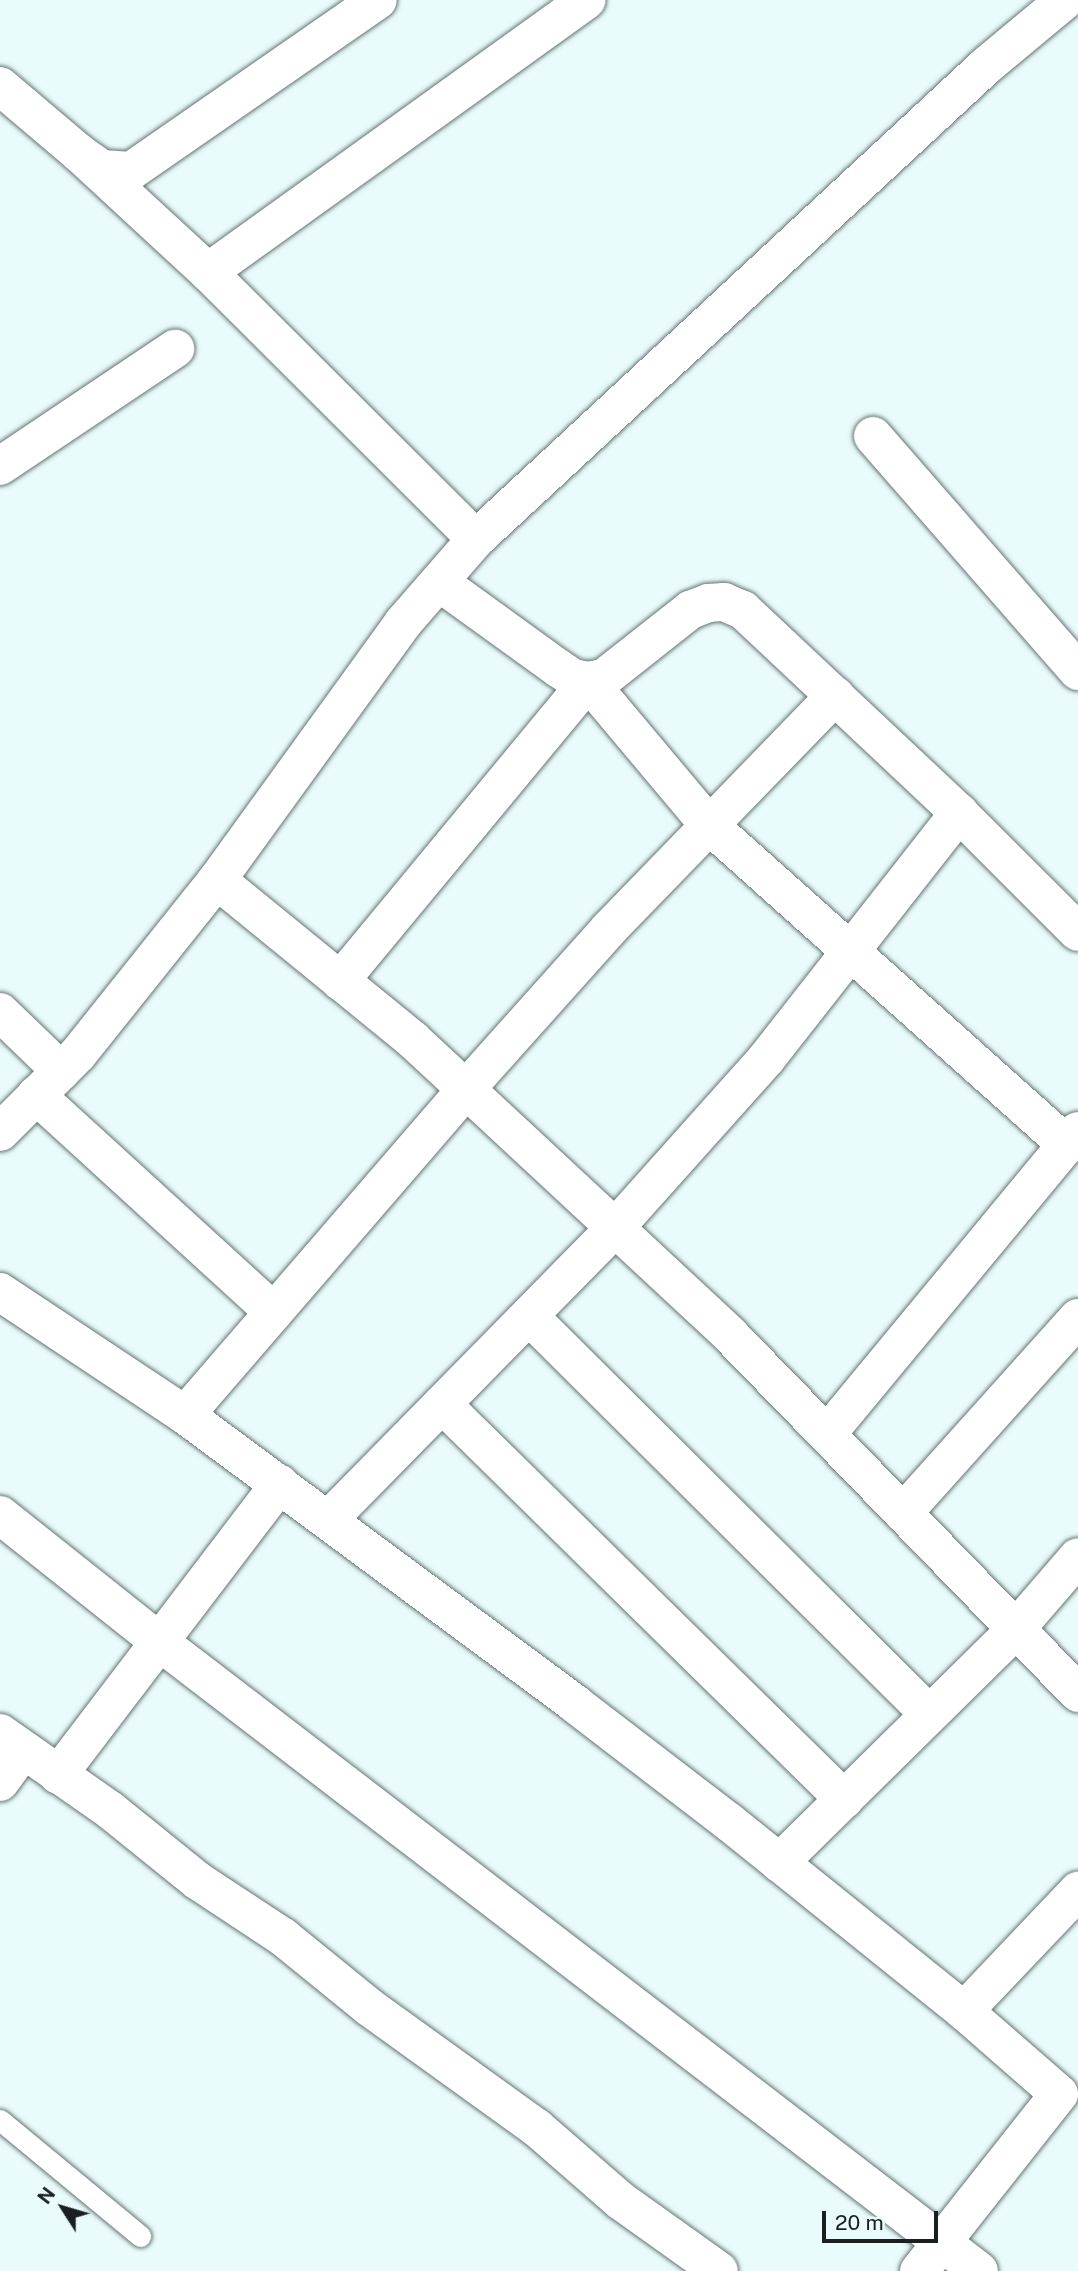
<!DOCTYPE html>
<style>
body{margin:0}
#map{position:relative;width:1078px;height:2271px;overflow:hidden;background:#e9fbfb;font-family:"Public Sans",sans-serif}
div>[style]{position:absolute}
.roads{filter:drop-shadow(0 0 2px #647473) drop-shadow(0 0 2px #647473)}
.service>*{height:21px;margin:-10.5px;padding:0 10.5px;transform-origin:10.5px;border-radius:10.5px;background:#fff}
.minor>*{height:38px;margin:-19px;padding:0 19px;transform-origin:19px;border-radius:19px;background:#fff}
span{translate:-50% -50%;white-space:nowrap;text-align:center;line-height:1.15;-webkit-text-stroke:6px #e9fbfb;paint-order:stroke}
.north{position:absolute;left:28px;top:2173px;width:70px;height:70px;-webkit-text-stroke:5px #e9fbfb;paint-order:stroke;rotate:307deg;font-size:19px;font-weight:700;line-height:28px;text-align:center;color:#1a2020}
.north::after{content:'';display:block;margin:auto;width:24px;height:32px;background:#1a2020;clip-path:polygon(50% 0,100% 100%,50% 72%,0 100%)}
.scale{position:absolute;left:822px;top:2211px;width:116px;height:32px;box-sizing:border-box;border:4px solid #1a2020;border-top:0;padding-left:9px;font-size:21px;line-height:24px;white-space:nowrap;color:#1a2020;-webkit-text-stroke:5px #e9fbfb;paint-order:stroke}
</style>
<div id="map">
<div class="roads">
<div class="service">
<i style="left:0;top:2120px;width:182px;rotate:39.6deg"></i>
</div>
<div class="minor">
<i style="left:0;top:86px;width:104px;rotate:40.3deg"></i>
<i style="left:79px;top:153px;width:28px;rotate:35deg"></i>
<i style="left:102px;top:169px;width:29px;rotate:4deg"></i>
<i style="left:131px;top:171px;width:300px;rotate:-34.7deg"></i>
<i style="left:79px;top:153px;width:176px;rotate:42.7deg"></i>
<i style="left:208px;top:272px;width:466px;rotate:-35.7deg"></i>
<i style="left:208px;top:272px;width:378px;rotate:44.9deg"></i>
<i style="left:873px;top:436px;width:312px;rotate:48.9deg"></i>
<i style="left:0;top:466px;width:211px;rotate:-33.8deg"></i>
<i style="left:439px;top:582px;width:147px;rotate:35.9deg"></i>
<i style="left:558px;top:668px;width:18px;rotate:34deg"></i>
<i style="left:573px;top:678px;width:15px;rotate:11deg"></i>
<i style="left:588px;top:681px;width:16px;rotate:-11deg"></i>
<i style="left:604px;top:678px;width:110px;rotate:-38.3deg"></i>
<i style="left:690px;top:610px;width:19px;rotate:-21deg"></i>
<i style="left:708px;top:603px;width:16px;rotate:-4deg"></i>
<i style="left:724px;top:602px;width:21px;rotate:23deg"></i>
<i style="left:743px;top:610px;width:296px;rotate:43.2deg"></i>
<i style="left:959px;top:813px;width:168px;rotate:45deg"></i>
<i style="left:217px;top:880px;width:253px;rotate:39.2deg"></i>
<i style="left:413px;top:1040px;width:434px;rotate:42.9deg"></i>
<i style="left:731px;top:1336px;width:498px;rotate:45.8deg"></i>
<i style="left:340px;top:981px;width:389px;rotate:-50.4deg"></i>
<i style="left:588px;top:681px;width:187px;rotate:50deg"></i>
<i style="left:708px;top:824px;width:482px;rotate:41.8deg"></i>
<i style="left:0;top:1012px;width:85px;rotate:44deg"></i>
<i style="left:36px;top:1095px;width:322px;rotate:42.4deg"></i>
<i style="left:0;top:1132px;width:110px;rotate:-45deg"></i>
<i style="left:78px;top:1054px;width:223px;rotate:-51.4deg"></i>
<i style="left:217px;top:880px;width:317px;rotate:-54.1deg"></i>
<i style="left:403px;top:623px;width:111px;rotate:-49deg"></i>
<i style="left:476px;top:539px;width:697px;rotate:-42.85deg"></i>
<i style="left:987px;top:65px;width:102px;rotate:-39.8deg"></i>
<i style="left:0;top:1292px;width:222px;rotate:33.6deg"></i>
<i style="left:185px;top:1415px;width:485px;rotate:36.5deg"></i>
<i style="left:575px;top:1704px;width:194px;rotate:37.5deg"></i>
<i style="left:729px;top:1822px;width:302px;rotate:38.8deg"></i>
<i style="left:964px;top:2011px;width:126px;rotate:41.1deg"></i>
<i style="left:1059px;top:2094px;width:226px;rotate:128.3deg"></i>
<i style="left:529px;top:1316px;width:564px;rotate:44.86deg"></i>
<i style="left:442px;top:1404px;width:564px;rotate:44.5deg"></i>
<i style="left:185px;top:1415px;width:430px;rotate:-49.2deg"></i>
<i style="left:466px;top:1089px;width:215px;rotate:-48.2deg"></i>
<i style="left:609px;top:929px;width:325px;rotate:-45.9deg"></i>
<i style="left:827px;top:1434px;width:393px;rotate:-50.4deg"></i>
<i style="left:903px;top:1513px;width:262px;rotate:-48.1deg"></i>
<i style="left:0;top:1515px;width:201px;rotate:38.5deg"></i>
<i style="left:157px;top:1640px;width:1036px;rotate:37.51deg"></i>
<i style="left:328px;top:1520px;width:409px;rotate:-45.5deg"></i>
<i style="left:615px;top:1228px;width:227px;rotate:-48.2deg"></i>
<i style="left:766px;top:1059px;width:313px;rotate:-51.9deg"></i>
<i style="left:0;top:1733px;width:134px;rotate:35deg"></i>
<i style="left:110px;top:1810px;width:113px;rotate:38.9deg"></i>
<i style="left:198px;top:1881px;width:102px;rotate:33.4deg"></i>
<i style="left:283px;top:1937px;width:111px;rotate:39.1deg"></i>
<i style="left:369px;top:2007px;width:207px;rotate:35.8deg"></i>
<i style="left:537px;top:2128px;width:111px;rotate:41deg"></i>
<i style="left:621px;top:2201px;width:120px;rotate:35.5deg"></i>
<i style="left:58px;top:1775px;width:366px;rotate:-52.7deg"></i>
<i style="left:0;top:1782px;width:39px;rotate:-54deg"></i>
<i style="left:779px;top:1863px;width:332px;rotate:-44.6deg"></i>
<i style="left:1015px;top:1630px;width:96px;rotate:-49.2deg"></i>
<i style="left:964px;top:2011px;width:166px;rotate:-46.5deg"></i>
</div>
</div>
<div class="north">N</div>
<div class="scale">20 m</div>
</div>
